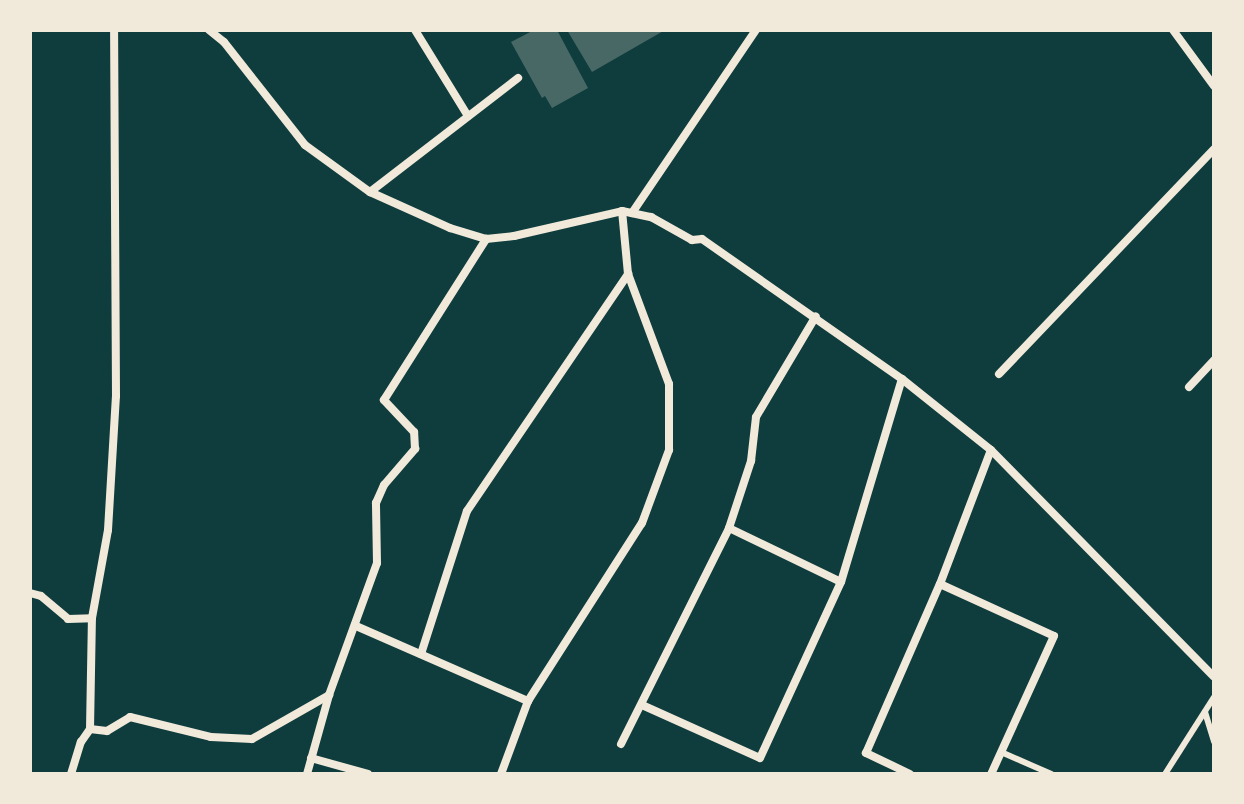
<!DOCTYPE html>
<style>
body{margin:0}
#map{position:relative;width:1244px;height:804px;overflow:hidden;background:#0f3d3e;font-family:Jost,sans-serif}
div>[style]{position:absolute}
.building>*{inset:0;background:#486865}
.service>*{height:6px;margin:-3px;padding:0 3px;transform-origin:3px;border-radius:3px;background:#f1e9da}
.minor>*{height:8px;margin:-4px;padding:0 4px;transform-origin:4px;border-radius:4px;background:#f1e9da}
span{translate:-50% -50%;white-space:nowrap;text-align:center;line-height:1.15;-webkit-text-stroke:6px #f1e9da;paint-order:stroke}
.frame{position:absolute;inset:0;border:32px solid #f1e9da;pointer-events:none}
</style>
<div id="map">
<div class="building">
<i style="clip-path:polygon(534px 30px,557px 30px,588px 88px,552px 108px,545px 96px,542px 98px,511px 42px)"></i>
<i style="clip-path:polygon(567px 30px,665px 30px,592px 72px)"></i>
</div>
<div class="service">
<i style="left:1205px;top:712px;width:31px;rotate:73deg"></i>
<i style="left:1001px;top:752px;width:55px;rotate:23.7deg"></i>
<i style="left:1165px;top:774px;width:91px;rotate:-57.5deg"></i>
</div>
<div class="minor">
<i style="left:209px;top:30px;width:19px;rotate:39deg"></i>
<i style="left:224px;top:42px;width:131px;rotate:51.8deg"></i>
<i style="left:305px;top:145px;width:80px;rotate:35.9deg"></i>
<i style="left:370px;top:192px;width:88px;rotate:24.2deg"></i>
<i style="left:450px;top:228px;width:38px;rotate:17deg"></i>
<i style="left:486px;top:239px;width:28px;rotate:-6deg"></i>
<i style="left:514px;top:236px;width:111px;rotate:-13deg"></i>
<i style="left:622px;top:211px;width:30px;rotate:12deg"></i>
<i style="left:651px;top:217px;width:47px;rotate:29.3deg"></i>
<i style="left:692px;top:240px;width:10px;rotate:-6deg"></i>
<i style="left:702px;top:239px;width:244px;rotate:35deg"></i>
<i style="left:902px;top:379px;width:114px;rotate:38.6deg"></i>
<i style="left:991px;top:450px;width:318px;rotate:45.5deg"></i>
<i style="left:415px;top:30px;width:101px;rotate:58.4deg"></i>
<i style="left:1173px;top:30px;width:69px;rotate:53.8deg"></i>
<i style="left:370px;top:192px;width:187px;rotate:-37.6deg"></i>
<i style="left:632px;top:213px;width:221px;rotate:-55.9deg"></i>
<i style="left:999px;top:374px;width:311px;rotate:-46.3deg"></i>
<i style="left:1189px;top:387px;width:37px;rotate:-47deg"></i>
<i style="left:729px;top:528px;width:124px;rotate:25.7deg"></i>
<i style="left:940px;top:584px;width:125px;rotate:24.5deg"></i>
<i style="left:1054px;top:636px;width:152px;rotate:114.5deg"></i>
<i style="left:30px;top:593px;width:11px;rotate:15deg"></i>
<i style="left:41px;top:596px;width:35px;rotate:40deg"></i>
<i style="left:68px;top:619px;width:24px;rotate:-2deg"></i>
<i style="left:356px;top:626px;width:188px;rotate:23.6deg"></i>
<i style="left:421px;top:654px;width:150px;rotate:-72.2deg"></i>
<i style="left:467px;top:511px;width:287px;rotate:-55.8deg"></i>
<i style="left:642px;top:705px;width:129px;rotate:24.2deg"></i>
<i style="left:760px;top:758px;width:194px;rotate:-65.3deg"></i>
<i style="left:841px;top:582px;width:212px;rotate:-73.3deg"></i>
<i style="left:90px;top:729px;width:17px;rotate:7deg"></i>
<i style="left:107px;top:731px;width:27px;rotate:-31deg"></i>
<i style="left:130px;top:717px;width:83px;rotate:13.9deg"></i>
<i style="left:211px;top:737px;width:41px;rotate:2.8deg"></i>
<i style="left:252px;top:739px;width:89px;rotate:-29.7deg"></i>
<i style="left:621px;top:744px;width:241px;rotate:-63.4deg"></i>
<i style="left:729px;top:528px;width:71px;rotate:-71.8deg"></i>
<i style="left:751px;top:461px;width:44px;rotate:-83.5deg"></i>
<i style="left:756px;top:417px;width:117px;rotate:-59.3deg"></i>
<i style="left:311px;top:758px;width:59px;rotate:15.7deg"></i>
<i style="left:71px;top:774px;width:34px;rotate:-73deg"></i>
<i style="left:81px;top:742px;width:16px;rotate:-55deg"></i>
<i style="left:90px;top:729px;width:111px;rotate:-89deg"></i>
<i style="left:92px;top:618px;width:89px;rotate:-79.7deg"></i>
<i style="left:108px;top:530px;width:134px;rotate:-86.6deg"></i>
<i style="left:116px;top:396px;width:366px;rotate:-90.3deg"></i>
<i style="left:307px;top:774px;width:82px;rotate:-74.4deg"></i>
<i style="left:329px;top:695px;width:140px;rotate:-70deg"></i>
<i style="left:377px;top:563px;width:60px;rotate:-91deg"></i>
<i style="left:376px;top:503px;width:20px;rotate:-66deg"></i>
<i style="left:384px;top:485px;width:48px;rotate:-49.3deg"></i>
<i style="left:415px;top:449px;width:17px;rotate:-93deg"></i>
<i style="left:414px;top:432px;width:44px;rotate:-133.2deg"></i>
<i style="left:384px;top:400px;width:191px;rotate:-57.6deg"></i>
<i style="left:501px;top:774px;width:78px;rotate:-69.7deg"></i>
<i style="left:528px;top:701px;width:211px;rotate:-57.4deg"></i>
<i style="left:642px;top:523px;width:78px;rotate:-69.7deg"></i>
<i style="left:669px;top:450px;width:66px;rotate:-90deg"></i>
<i style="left:669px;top:384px;width:117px;rotate:-110.4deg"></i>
<i style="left:628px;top:274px;width:63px;rotate:-95.4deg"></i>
<i style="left:910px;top:774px;width:49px;rotate:-154.5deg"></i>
<i style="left:866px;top:753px;width:184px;rotate:-66.4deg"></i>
<i style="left:940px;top:584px;width:143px;rotate:-69.2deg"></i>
</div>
<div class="frame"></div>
</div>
